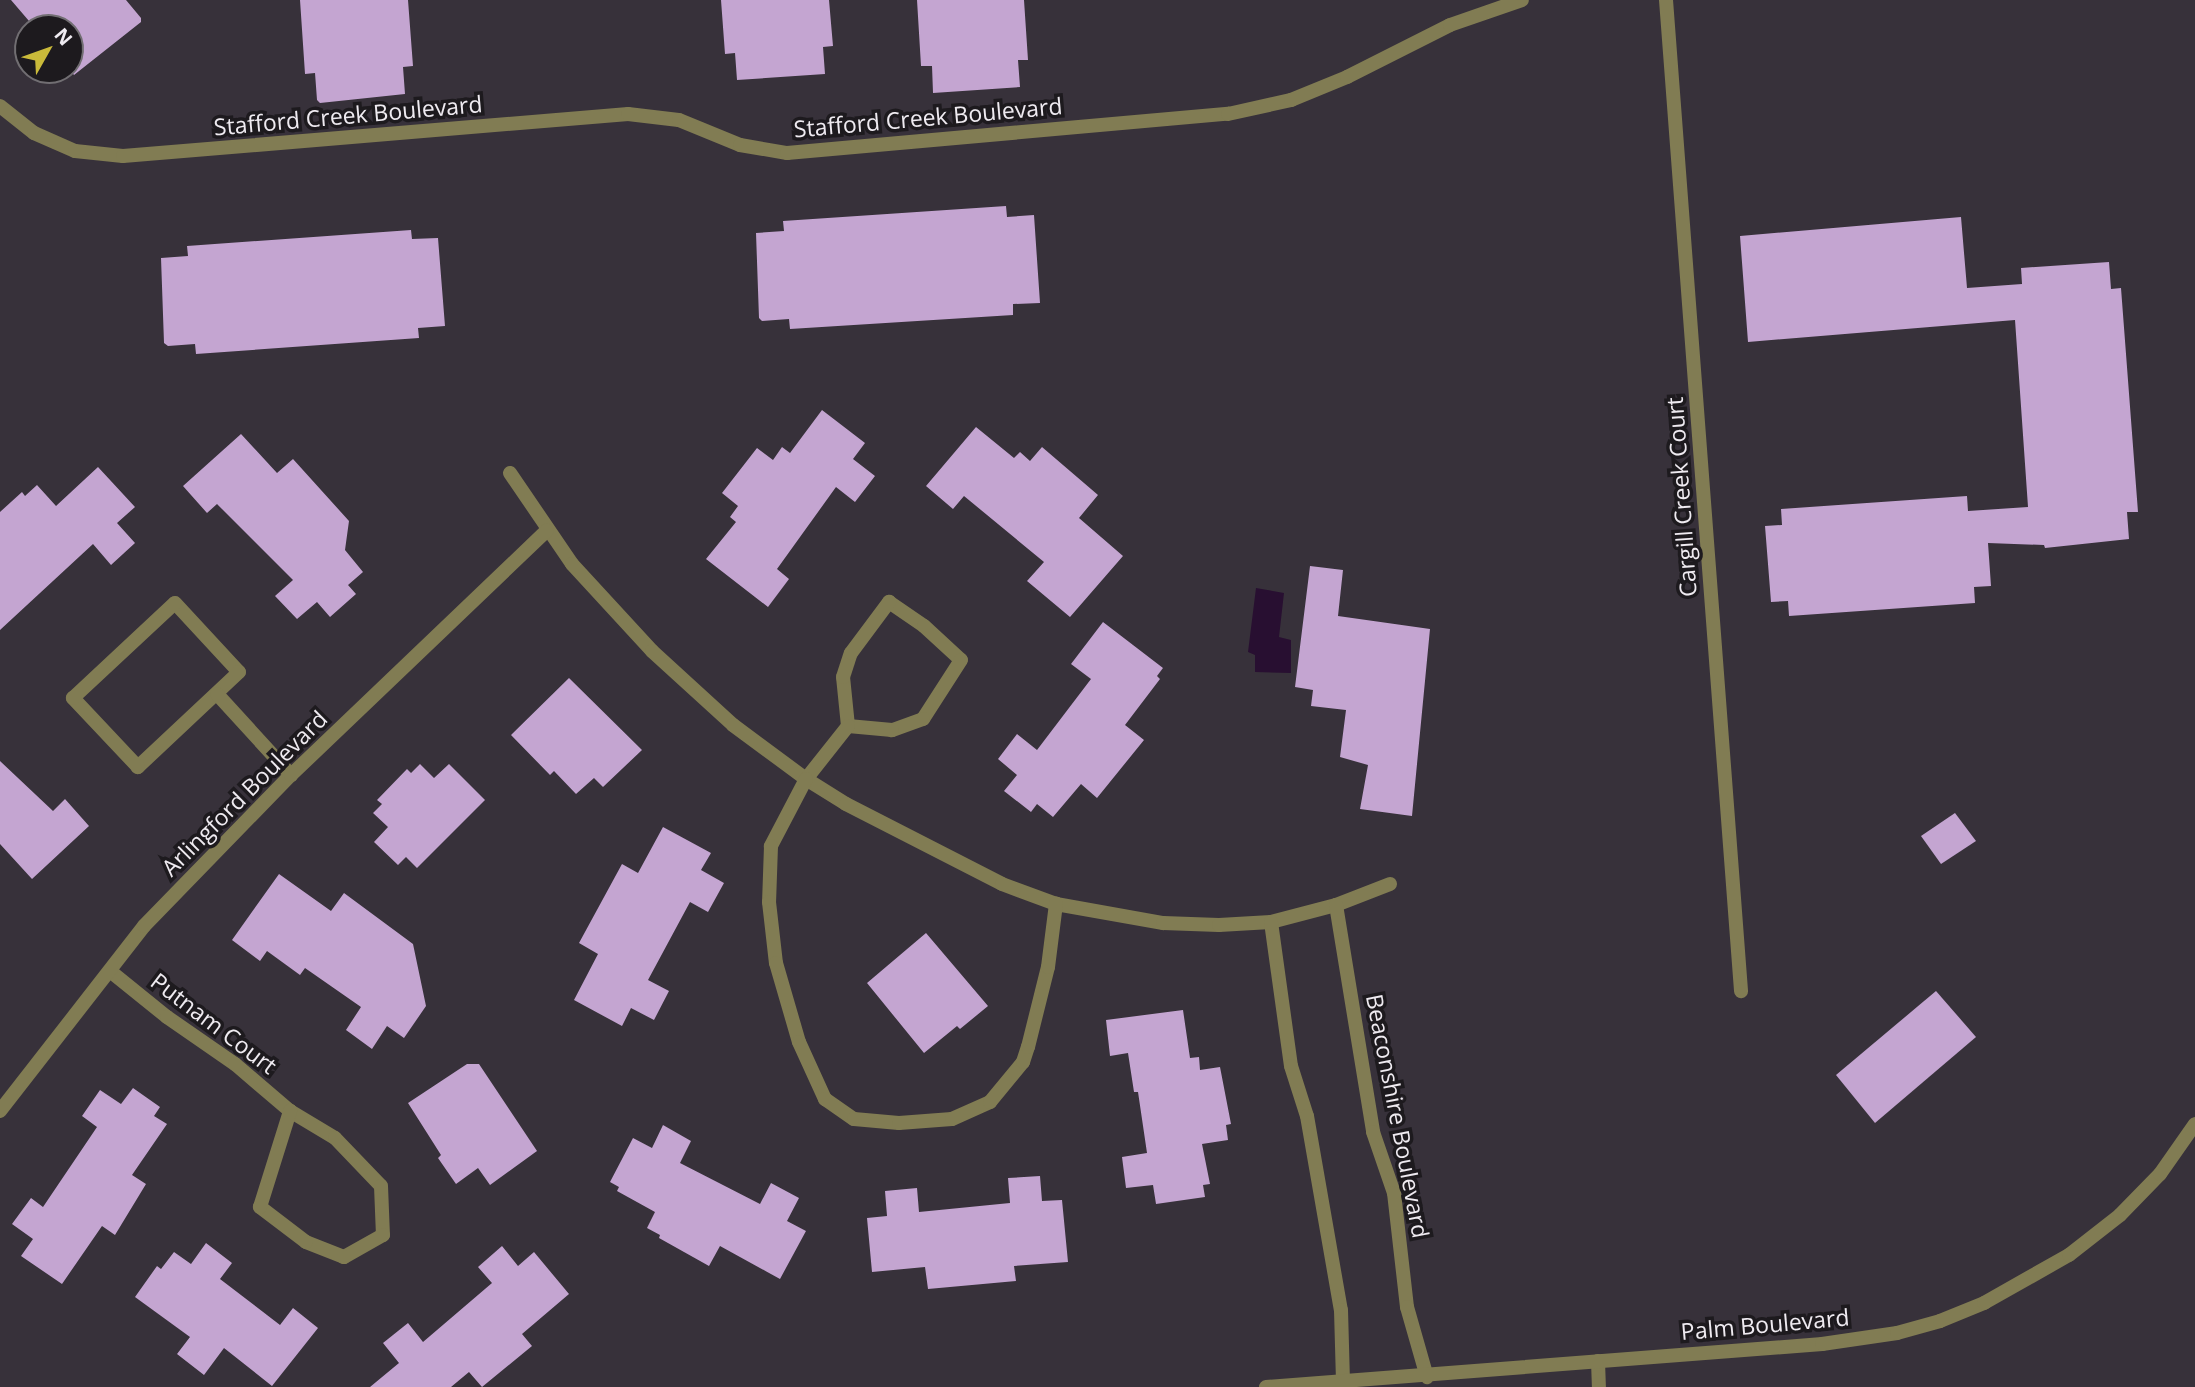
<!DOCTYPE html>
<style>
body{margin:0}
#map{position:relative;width:2195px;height:1387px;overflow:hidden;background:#37313a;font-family:"Open Sans",sans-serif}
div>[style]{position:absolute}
.water>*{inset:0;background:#280f31}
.building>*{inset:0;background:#c4a5d1}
.lane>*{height:14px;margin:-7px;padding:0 7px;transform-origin:7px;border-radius:7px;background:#817c53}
.street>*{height:14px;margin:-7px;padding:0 7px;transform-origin:7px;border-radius:7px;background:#817c53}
span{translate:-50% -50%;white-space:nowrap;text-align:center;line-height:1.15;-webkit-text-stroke:7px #1d1a1e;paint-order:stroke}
.street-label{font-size:23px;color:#efebf1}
.north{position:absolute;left:14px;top:14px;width:70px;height:70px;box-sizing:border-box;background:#1d1a1e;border:2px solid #716e72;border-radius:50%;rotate:50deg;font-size:19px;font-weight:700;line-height:28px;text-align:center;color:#efebf1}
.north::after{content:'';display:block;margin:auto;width:24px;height:32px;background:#caba3a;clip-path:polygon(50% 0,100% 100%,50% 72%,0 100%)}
</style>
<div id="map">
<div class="water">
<i style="clip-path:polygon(1256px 588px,1284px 593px,1279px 637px,1291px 640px,1291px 673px,1255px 672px,1255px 655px,1248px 652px)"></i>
</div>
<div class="building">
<i style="clip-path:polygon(11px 0,126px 0,141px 18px,141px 22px,74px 75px,70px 70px,70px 28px,35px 28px)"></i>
<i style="clip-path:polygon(300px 0,408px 0,413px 66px,403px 67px,405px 94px,320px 103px,317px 100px,315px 73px,305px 74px)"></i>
<i style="clip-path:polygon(721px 0,829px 0,833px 46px,823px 47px,825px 74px,737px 80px,735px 53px,725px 54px)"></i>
<i style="clip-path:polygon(917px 0,1024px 0,1028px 60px,1018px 60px,1020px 87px,933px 93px,932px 66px,921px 66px)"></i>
<i style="clip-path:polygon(1006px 206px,1007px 217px,1034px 215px,1040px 303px,1013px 304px,1013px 315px,790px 329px,789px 319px,762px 321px,759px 318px,756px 233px,784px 231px,783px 221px)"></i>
<i style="clip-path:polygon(1961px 217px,1967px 288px,2022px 284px,2021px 268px,2109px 262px,2111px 289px,2121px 288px,2138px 512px,2127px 512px,2129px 539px,2045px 548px,2044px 545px,1988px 543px,1991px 586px,1974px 587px,1975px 603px,1789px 616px,1788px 601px,1771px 602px,1765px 526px,1782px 525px,1781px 509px,1967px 496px,1968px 511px,2028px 507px,2015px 320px,1748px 342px,1740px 236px)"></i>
<i style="clip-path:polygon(411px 230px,412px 239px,438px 238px,445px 326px,418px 328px,419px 338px,196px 354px,195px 344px,168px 346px,164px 343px,161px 258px,188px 256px,187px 246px)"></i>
<i style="clip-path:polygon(822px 410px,865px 443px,853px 459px,875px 476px,855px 502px,836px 487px,777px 569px,789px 579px,768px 607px,706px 559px,736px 522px,730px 517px,738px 506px,722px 493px,757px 448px,773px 460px,782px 447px,790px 453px)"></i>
<i style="clip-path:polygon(976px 427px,1014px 458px,1020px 452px,1030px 461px,1042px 447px,1098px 495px,1079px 518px,1123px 556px,1070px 617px,1027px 581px,1044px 562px,964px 496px,953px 509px,926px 486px)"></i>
<i style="clip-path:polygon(241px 434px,277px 473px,293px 459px,349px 521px,345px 550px,363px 572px,348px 585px,356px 594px,330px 617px,317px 602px,297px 619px,275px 596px,293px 580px,217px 504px,207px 513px,183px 486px)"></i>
<i style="clip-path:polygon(98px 467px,135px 507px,117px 523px,135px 543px,111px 565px,93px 544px,0 630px,0 512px,22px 492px,25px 496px,37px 485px,56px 506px)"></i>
<i style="clip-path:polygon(1310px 566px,1343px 570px,1338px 616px,1430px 629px,1412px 816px,1360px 809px,1368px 765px,1340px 757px,1346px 710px,1311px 706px,1313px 690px,1295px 687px)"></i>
<i style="clip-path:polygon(1103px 622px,1163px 668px,1157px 676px,1160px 679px,1125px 725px,1144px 740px,1097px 798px,1081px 784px,1053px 817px,1037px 804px,1031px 812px,1004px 791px,1017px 775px,998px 759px,1017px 734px,1037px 750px,1091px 679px,1071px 664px)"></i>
<i style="clip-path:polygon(569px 678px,642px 750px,603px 787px,594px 778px,576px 794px,554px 771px,550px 775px,511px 735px)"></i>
<i style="clip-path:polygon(0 761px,53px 811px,65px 799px,89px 826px,32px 879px,0 844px)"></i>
<i style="clip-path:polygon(420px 764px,434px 778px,449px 764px,485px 800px,417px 868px,406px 857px,398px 865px,374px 842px,388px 827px,373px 813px,382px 804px,377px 800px,407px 769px,411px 773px)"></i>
<i style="clip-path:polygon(1955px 813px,1976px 841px,1941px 864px,1921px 836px)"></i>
<i style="clip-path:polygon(663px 827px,711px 853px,701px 870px,724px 883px,708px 912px,690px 902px,648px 980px,669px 991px,654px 1020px,631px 1008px,622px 1026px,574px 1000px,598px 954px,579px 943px,622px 864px,638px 873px)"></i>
<i style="clip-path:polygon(279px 874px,331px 911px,344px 893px,413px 944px,426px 1006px,404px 1038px,387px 1026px,372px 1049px,346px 1030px,361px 1007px,305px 968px,300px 975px,267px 951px,260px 961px,232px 940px)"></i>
<i style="clip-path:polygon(926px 933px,988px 1006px,960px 1029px,957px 1026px,924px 1053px,867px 983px)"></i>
<i style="clip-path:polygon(1936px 991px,1976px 1037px,1875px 1123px,1836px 1075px)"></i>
<i style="clip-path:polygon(1183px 1010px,1190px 1058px,1199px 1057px,1200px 1070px,1220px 1067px,1231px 1124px,1226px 1125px,1228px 1140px,1202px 1144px,1210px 1184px,1203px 1185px,1205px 1197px,1156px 1204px,1153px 1185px,1126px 1188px,1122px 1157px,1147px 1153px,1138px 1092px,1134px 1092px,1128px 1053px,1110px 1056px,1106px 1020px)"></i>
<i style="clip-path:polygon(467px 1064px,479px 1064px,537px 1151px,490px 1185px,478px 1168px,456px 1184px,438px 1158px,441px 1155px,408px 1103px)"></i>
<i style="clip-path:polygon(133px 1088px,160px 1107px,154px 1116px,167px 1124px,132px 1175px,146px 1184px,115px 1235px,102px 1226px,62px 1284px,21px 1256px,33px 1239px,12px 1224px,31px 1198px,43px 1207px,97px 1127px,82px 1116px,100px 1090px,121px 1104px)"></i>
<i style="clip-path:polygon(663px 1125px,691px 1141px,680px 1163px,760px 1204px,771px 1183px,799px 1198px,787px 1221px,806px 1231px,780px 1279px,720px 1246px,709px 1266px,659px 1238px,660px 1235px,647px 1228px,655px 1212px,617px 1191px,619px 1187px,610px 1182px,633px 1138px,652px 1148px)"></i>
<i style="clip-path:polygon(1040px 1176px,1042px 1201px,1062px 1200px,1068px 1262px,1014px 1266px,1016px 1281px,928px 1289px,925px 1267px,872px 1272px,867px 1218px,887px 1216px,885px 1191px,917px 1188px,919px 1212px,1010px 1203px,1008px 1178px)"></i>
<i style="clip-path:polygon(206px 1243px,232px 1263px,220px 1279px,280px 1325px,293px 1308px,318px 1328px,272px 1386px,224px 1348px,204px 1375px,177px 1354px,190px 1337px,135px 1297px,157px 1266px,161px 1269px,174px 1252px,191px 1264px)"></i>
<i style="clip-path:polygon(502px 1246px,518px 1266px,534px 1252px,569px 1294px,522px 1334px,532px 1346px,482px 1387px,469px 1372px,451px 1387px,370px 1387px,399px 1363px,383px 1343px,408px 1323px,423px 1342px,492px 1283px,478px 1267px)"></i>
</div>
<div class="lane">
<i style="left:1666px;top:0;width:994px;rotate:85.67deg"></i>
<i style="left:0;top:106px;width:43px;rotate:38.5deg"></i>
<i style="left:34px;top:133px;width:45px;rotate:23.7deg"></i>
<i style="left:75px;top:151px;width:48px;rotate:5.9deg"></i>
<i style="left:123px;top:156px;width:507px;rotate:-4.75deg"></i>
<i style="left:628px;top:114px;width:51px;rotate:6.7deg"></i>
<i style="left:679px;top:120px;width:66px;rotate:22.3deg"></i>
<i style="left:740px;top:145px;width:48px;rotate:9.7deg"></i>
<i style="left:787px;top:153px;width:443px;rotate:-5.1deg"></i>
<i style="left:1228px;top:114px;width:65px;rotate:-12.5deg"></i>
<i style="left:1291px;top:100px;width:61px;rotate:-22.3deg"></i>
<i style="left:1347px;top:77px;width:115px;rotate:-26.8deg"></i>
<i style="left:1450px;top:25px;width:76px;rotate:-19.1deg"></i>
</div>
<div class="street">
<i style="left:510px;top:473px;width:110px;rotate:55.7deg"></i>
<i style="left:572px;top:564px;width:118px;rotate:47.4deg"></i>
<i style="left:652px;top:651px;width:110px;rotate:42.4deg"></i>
<i style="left:733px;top:725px;width:91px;rotate:36.5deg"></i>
<i style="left:806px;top:779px;width:47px;rotate:32deg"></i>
<i style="left:846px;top:804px;width:175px;rotate:27.1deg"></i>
<i style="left:1002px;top:884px;width:58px;rotate:20.3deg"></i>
<i style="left:1056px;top:904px;width:109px;rotate:10.1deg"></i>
<i style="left:1163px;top:923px;width:56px;rotate:2deg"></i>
<i style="left:1219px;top:925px;width:52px;rotate:-3.3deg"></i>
<i style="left:1271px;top:922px;width:67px;rotate:-14.7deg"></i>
<i style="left:1336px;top:905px;width:58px;rotate:-21.3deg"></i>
<i style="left:889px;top:602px;width:42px;rotate:34.4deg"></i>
<i style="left:924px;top:626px;width:50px;rotate:42.6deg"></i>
<i style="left:961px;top:660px;width:70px;rotate:122.8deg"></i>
<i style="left:923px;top:719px;width:33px;rotate:160deg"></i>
<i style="left:892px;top:730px;width:44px;rotate:-174.8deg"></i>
<i style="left:848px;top:726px;width:49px;rotate:-95.8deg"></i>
<i style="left:843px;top:677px;width:25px;rotate:-72deg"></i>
<i style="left:851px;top:653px;width:64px;rotate:-53.3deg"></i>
<i style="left:175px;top:603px;width:94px;rotate:47.2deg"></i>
<i style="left:239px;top:672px;width:139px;rotate:136.8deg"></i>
<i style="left:138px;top:767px;width:95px;rotate:-133.3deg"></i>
<i style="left:73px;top:698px;width:139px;rotate:-43deg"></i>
<i style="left:217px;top:694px;width:110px;rotate:47.6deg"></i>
<i style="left:848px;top:726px;width:68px;rotate:128.4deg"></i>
<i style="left:806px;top:779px;width:76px;rotate:117.6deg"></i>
<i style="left:771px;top:846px;width:56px;rotate:92deg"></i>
<i style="left:769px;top:902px;width:61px;rotate:83.5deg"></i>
<i style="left:776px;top:963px;width:82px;rotate:73.8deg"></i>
<i style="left:799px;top:1042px;width:63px;rotate:65.5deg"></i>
<i style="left:825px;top:1099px;width:35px;rotate:35deg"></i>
<i style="left:854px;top:1119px;width:45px;rotate:5.1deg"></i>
<i style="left:899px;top:1123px;width:53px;rotate:-4.3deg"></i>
<i style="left:952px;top:1119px;width:42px;rotate:-24.1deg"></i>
<i style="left:990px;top:1102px;width:52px;rotate:-50.5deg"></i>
<i style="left:1023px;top:1062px;width:16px;rotate:-72deg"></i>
<i style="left:1028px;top:1047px;width:82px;rotate:-76deg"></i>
<i style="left:1048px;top:967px;width:64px;rotate:-82.8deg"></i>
<i style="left:1336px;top:905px;width:230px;rotate:80.7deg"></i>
<i style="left:1373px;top:1132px;width:65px;rotate:71deg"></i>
<i style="left:1394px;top:1193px;width:115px;rotate:83.5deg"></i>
<i style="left:1407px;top:1307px;width:73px;rotate:74.1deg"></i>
<i style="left:1271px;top:922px;width:145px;rotate:82.1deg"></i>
<i style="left:1291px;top:1066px;width:52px;rotate:72.3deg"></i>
<i style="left:1307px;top:1116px;width:197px;rotate:80.1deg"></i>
<i style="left:1341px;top:1310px;width:70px;rotate:88.4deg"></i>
<i style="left:110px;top:971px;width:73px;rotate:38.9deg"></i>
<i style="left:167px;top:1017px;width:83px;rotate:34.7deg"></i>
<i style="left:235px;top:1064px;width:72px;rotate:40.5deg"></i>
<i style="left:0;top:1111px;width:234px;rotate:-52.1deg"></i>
<i style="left:144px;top:926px;width:211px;rotate:-45.8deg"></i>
<i style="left:291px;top:775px;width:354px;rotate:-43.7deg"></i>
<i style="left:290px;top:1111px;width:52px;rotate:31deg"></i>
<i style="left:335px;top:1138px;width:66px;rotate:46.2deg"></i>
<i style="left:381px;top:1186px;width:49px;rotate:87.7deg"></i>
<i style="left:383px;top:1235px;width:45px;rotate:150.6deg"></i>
<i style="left:344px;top:1257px;width:41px;rotate:-158.5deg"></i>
<i style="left:306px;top:1242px;width:58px;rotate:-142.7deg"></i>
<i style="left:260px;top:1207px;width:101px;rotate:-72.6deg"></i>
<i style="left:1598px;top:1361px;width:26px;rotate:88deg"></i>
<i style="left:1266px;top:1387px;width:558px;rotate:-4.42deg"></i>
<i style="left:1822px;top:1344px;width:76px;rotate:-8.3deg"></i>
<i style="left:1897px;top:1333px;width:45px;rotate:-15.6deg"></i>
<i style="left:1940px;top:1321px;width:48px;rotate:-22.2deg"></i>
<i style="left:1984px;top:1303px;width:98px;rotate:-29.5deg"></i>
<i style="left:2069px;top:1255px;width:65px;rotate:-38.1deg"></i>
<i style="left:2120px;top:1215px;width:57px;rotate:-45.7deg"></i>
<i style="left:2160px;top:1174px;width:61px;rotate:-55deg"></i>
</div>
<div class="street-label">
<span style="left:348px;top:115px;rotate:-5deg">Stafford Creek Boulevard</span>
<span style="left:928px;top:117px;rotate:-5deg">Stafford Creek Boulevard</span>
<span style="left:1681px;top:497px;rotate:-94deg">Cargill Creek Court</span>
<span style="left:244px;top:793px;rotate:-45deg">Arlingford Boulevard</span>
<span style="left:214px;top:1023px;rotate:37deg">Putnam Court</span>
<span style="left:1398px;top:1116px;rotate:79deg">Beaconshire Boulevard</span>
<span style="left:1765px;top:1324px;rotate:-5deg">Palm Boulevard</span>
</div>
<div class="north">N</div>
</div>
